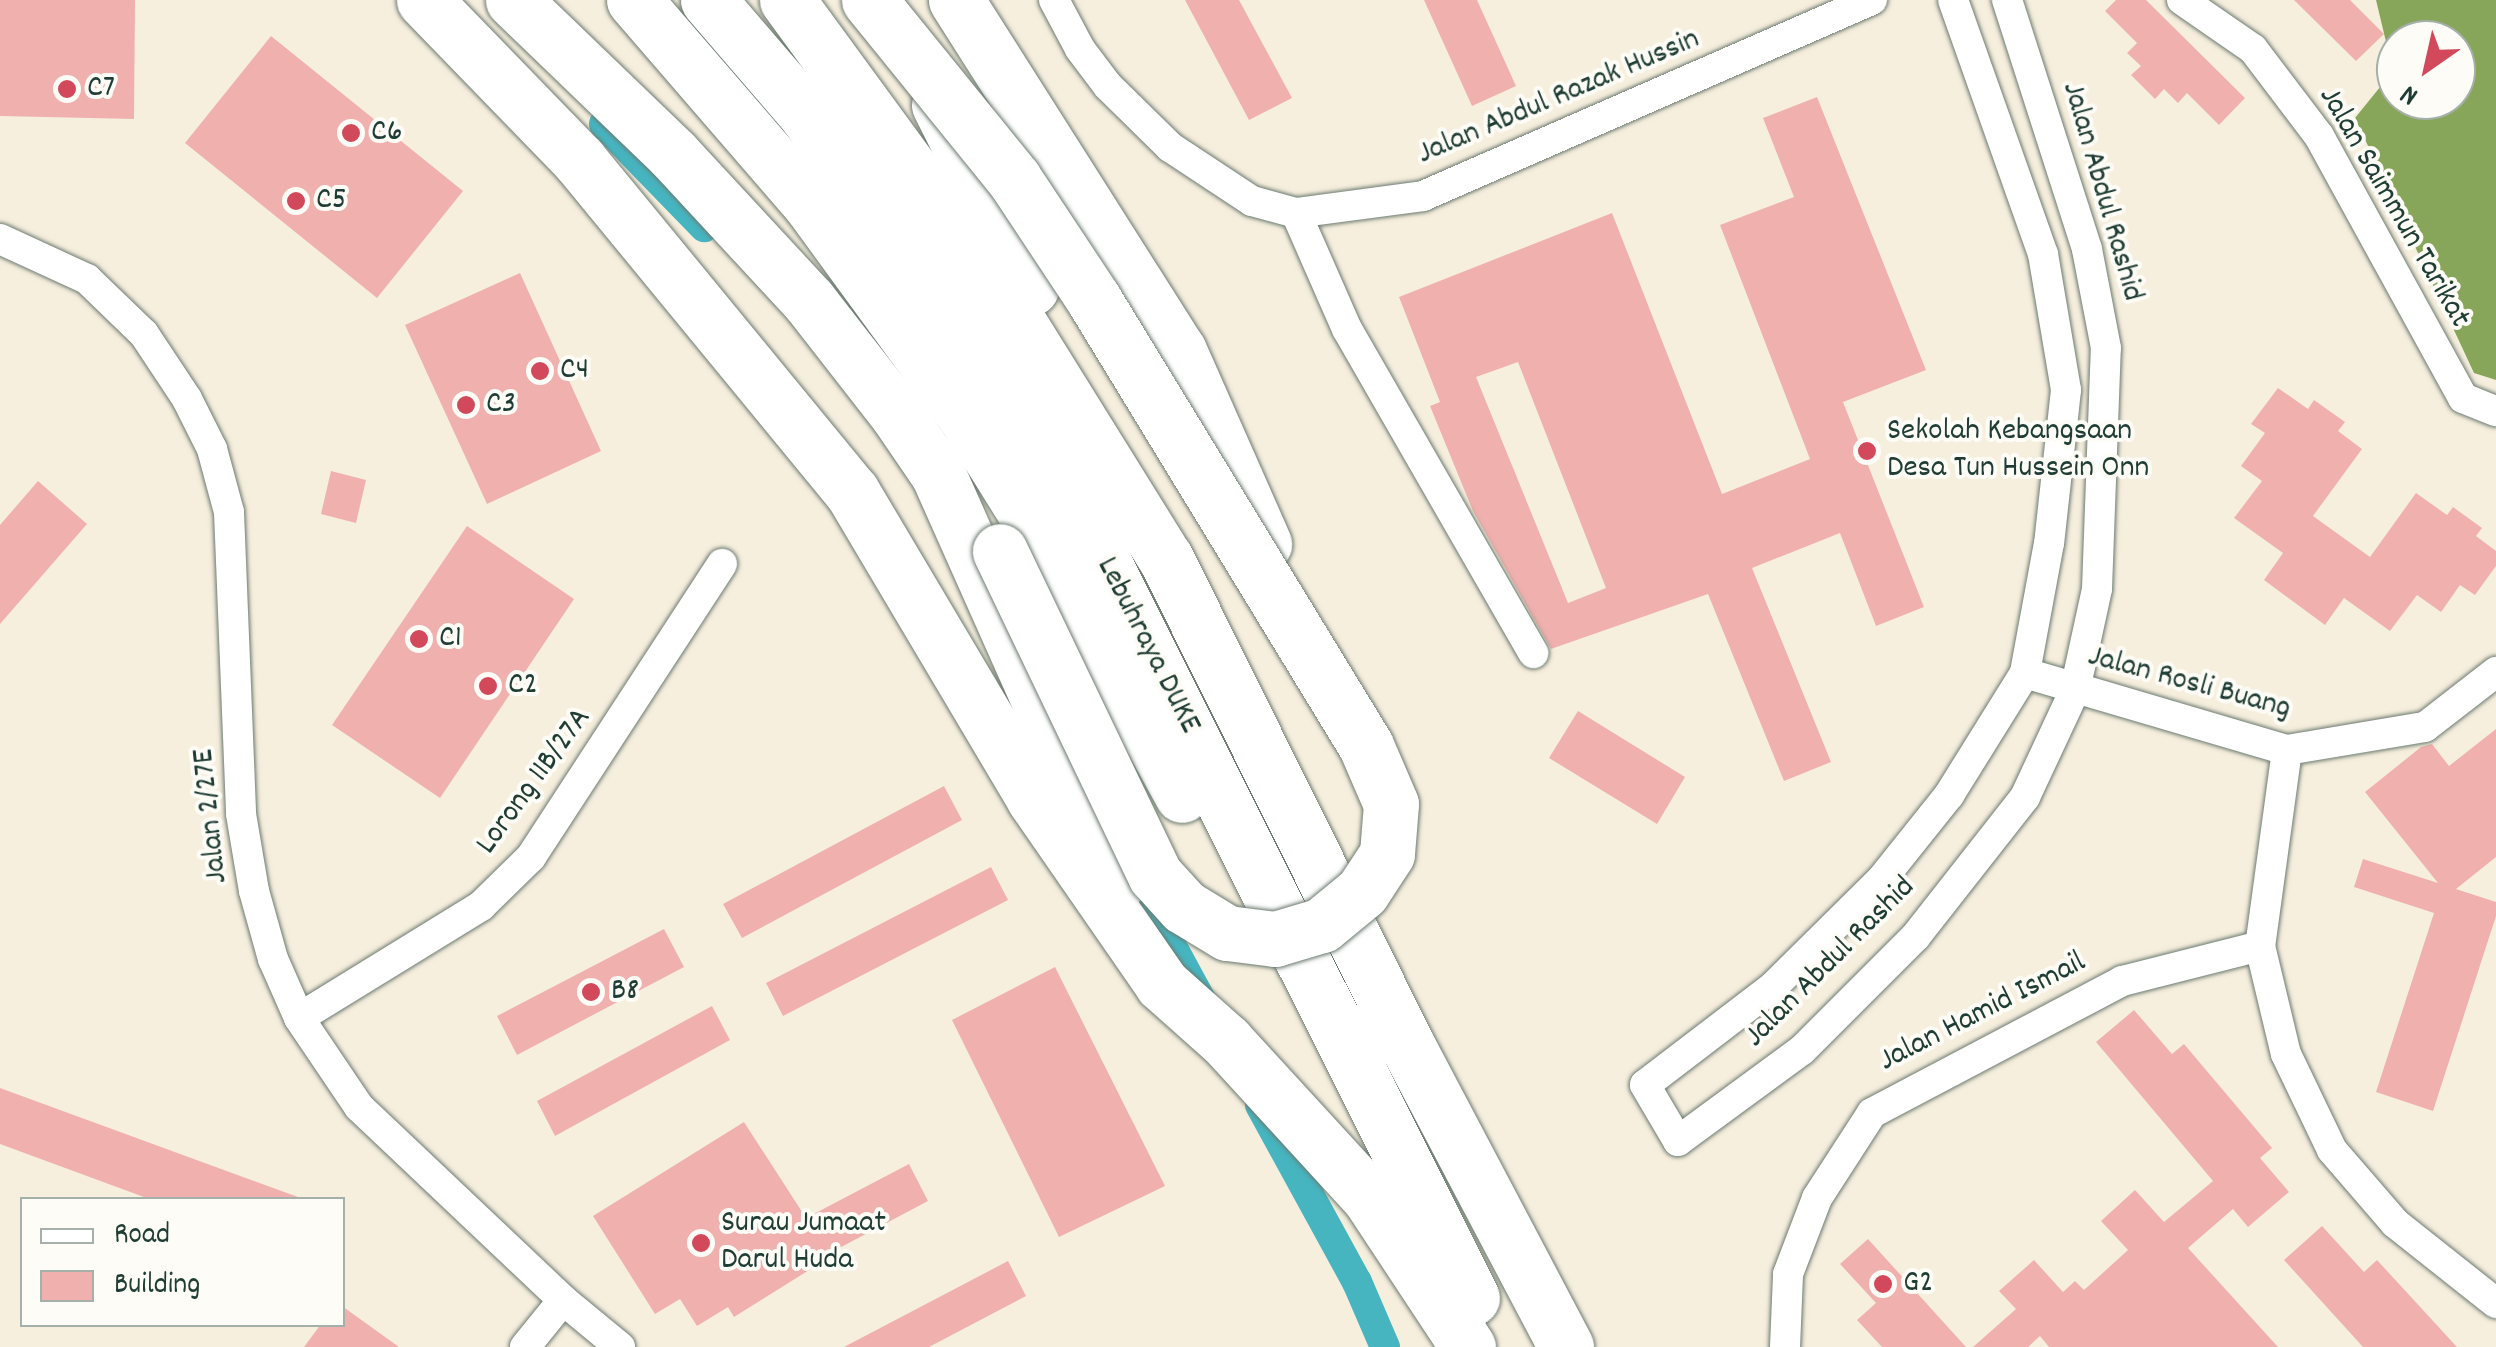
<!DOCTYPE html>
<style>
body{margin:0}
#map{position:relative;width:2496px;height:1347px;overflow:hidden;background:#f7efde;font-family:Dekko,sans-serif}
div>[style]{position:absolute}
.forest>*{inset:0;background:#88a65a}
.canal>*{height:30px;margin:-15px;padding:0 15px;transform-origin:15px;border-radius:15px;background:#46b5c0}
.building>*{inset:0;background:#f0b1ae}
.roads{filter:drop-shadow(0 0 2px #6b7b70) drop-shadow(0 0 2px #6b7b70)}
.minor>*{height:30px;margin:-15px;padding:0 15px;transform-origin:15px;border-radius:15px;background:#fff}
.motorway>*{height:55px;margin:-27.5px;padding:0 27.5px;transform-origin:27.5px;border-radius:27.5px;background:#fff}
.bridges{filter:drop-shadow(0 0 2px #6b7b70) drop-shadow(0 0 2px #6b7b70)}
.motorway-bridge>*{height:55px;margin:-27.5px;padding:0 27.5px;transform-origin:27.5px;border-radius:27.5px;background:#fff}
.dots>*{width:28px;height:28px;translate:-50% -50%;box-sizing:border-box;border:5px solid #fdfcf7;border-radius:50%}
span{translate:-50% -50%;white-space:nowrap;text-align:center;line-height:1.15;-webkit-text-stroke:8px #fdfcf7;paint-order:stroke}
.poi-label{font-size:32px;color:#1f3d34}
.left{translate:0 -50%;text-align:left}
.street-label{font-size:32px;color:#1f3d34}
.legend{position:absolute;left:20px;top:1197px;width:325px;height:130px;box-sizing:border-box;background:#fdfcf7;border:2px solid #a4b0a9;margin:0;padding:12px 18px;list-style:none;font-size:30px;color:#1f3d34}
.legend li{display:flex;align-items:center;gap:20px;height:50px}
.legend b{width:50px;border:2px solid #a4b0a9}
.north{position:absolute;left:2376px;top:20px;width:100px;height:100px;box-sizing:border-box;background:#fdfcf7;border:2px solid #a4b0a9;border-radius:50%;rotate:214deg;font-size:28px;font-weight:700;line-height:40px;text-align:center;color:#1f3d34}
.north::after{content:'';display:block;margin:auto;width:35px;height:45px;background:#d1495b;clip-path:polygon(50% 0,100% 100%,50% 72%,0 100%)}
</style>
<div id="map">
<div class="forest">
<i style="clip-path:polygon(evenodd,2376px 0,2496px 0,2496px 380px,2474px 373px,2355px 118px,2393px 71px,2376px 0,2396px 40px,2456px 40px,2456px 100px,2396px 100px,2396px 40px)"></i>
</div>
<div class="canal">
<i style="left:604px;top:124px;width:144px;rotate:45.8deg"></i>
<i style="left:1137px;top:882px;width:134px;rotate:61.5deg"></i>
<i style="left:1260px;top:1105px;width:202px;rotate:61.3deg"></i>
<i style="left:1357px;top:1282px;width:71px;rotate:66.7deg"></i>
</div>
<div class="building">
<i style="clip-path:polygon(0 0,135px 0,134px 119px,0 116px)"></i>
<i style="clip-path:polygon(1185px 0,1239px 0,1292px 98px,1249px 120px)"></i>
<i style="clip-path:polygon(1424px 0,1477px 0,1516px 86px,1472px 106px)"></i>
<i style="clip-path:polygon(2116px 0,2146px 0,2245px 98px,2219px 125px,2187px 93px,2178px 103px,2164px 89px,2155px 99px,2131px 75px,2141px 66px,2127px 53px,2137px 43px,2105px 11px)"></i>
<i style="clip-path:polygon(2294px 0,2350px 0,2384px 34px,2356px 61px)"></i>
<i style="clip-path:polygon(271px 36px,463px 191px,377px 298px,185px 143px)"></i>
<i style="clip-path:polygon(evenodd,1817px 97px,1926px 370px,1843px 402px,1924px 607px,1876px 626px,1840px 533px,1752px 568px,1831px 762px,1784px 781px,1708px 594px,1551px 649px,1473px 511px,1430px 406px,1440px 402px,1399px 297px,1612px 213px,1722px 494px,1810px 459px,1720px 225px,1794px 197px,1763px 118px,1817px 97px,1518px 362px,1606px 588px,1568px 603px,1476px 377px,1518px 362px)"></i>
<i style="clip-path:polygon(520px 273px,601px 451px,487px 504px,405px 325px)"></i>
<i style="clip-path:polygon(2278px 388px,2308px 409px,2314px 400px,2345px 422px,2338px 431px,2362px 449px,2313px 516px,2370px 557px,2416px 493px,2447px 515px,2453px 507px,2482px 528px,2476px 536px,2496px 551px,2496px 566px,2475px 595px,2460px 585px,2441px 612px,2417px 595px,2390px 631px,2344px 598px,2325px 625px,2264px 580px,2283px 553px,2234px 518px,2262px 481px,2241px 466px,2265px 433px,2251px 424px)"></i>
<i style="clip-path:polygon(331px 471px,366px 480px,356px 523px,321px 514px)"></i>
<i style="clip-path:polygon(38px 481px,87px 524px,0 624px,0 525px)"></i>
<i style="clip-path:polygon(467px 526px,574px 599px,440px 798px,332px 725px)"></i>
<i style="clip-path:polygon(1578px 711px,1685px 777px,1657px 824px,1549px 758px)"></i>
<i style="clip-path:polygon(2496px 729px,2496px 857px,2456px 889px,2496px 902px,2496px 916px,2433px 1111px,2376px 1092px,2434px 913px,2354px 887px,2363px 859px,2438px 883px,2365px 792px,2421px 747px,2432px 744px,2449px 766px)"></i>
<i style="clip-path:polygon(944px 786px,962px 820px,742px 938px,723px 904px)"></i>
<i style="clip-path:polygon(991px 867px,1008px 900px,783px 1016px,766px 983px)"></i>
<i style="clip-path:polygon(664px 929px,684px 967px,517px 1055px,497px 1016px)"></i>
<i style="clip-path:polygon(1055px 967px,1165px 1186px,1059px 1237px,952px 1020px)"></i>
<i style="clip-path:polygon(712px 1006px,730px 1040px,555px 1136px,537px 1101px)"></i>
<i style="clip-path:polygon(2134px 1010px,2172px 1054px,2184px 1044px,2272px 1148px,2260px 1158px,2289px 1192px,2248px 1227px,2233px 1209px,2188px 1248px,2278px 1347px,2049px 1347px,2040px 1336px,2028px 1347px,1973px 1347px,2016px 1309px,1999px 1291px,2034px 1260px,2063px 1292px,2075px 1281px,2084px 1290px,2128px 1250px,2101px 1221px,2135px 1190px,2164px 1222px,2213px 1181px,2096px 1042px)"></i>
<i style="clip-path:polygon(0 1088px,298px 1197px,297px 1200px,152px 1200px,0 1144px)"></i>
<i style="clip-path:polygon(744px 1122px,806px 1218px,909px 1164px,928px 1201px,828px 1254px,830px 1257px,734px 1317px,728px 1307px,697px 1326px,680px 1299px,655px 1314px,593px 1216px)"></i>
<i style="clip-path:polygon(2322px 1226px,2364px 1272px,2377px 1260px,2457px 1347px,2363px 1347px,2284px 1260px)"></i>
<i style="clip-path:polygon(1868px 1239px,1966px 1347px,1882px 1347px,1857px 1320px,1876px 1303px,1840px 1264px)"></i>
<i style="clip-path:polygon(1008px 1261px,1026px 1296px,929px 1347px,844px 1347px)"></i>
<i style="clip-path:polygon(342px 1306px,399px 1347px,304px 1347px,321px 1324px,342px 1324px)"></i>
</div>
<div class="roads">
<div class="minor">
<i style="left:1054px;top:0;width:55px;rotate:62deg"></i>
<i style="left:1080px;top:49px;width:46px;rotate:52.9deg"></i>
<i style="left:1108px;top:86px;width:87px;rotate:44.5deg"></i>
<i style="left:1170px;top:147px;width:98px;rotate:33.4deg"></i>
<i style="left:1252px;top:201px;width:46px;rotate:15.3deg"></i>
<i style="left:1296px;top:213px;width:128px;rotate:-7.6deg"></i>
<i style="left:1423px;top:196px;width:490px;rotate:-23.6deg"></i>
<i style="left:1953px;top:0;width:269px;rotate:70.5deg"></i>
<i style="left:2043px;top:254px;width:138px;rotate:80.4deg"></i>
<i style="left:2066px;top:390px;width:154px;rotate:96.3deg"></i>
<i style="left:2049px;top:543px;width:132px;rotate:100.5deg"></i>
<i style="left:2025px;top:673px;width:144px;rotate:121.9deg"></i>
<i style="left:1949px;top:795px;width:107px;rotate:128.6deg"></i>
<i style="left:1882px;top:879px;width:153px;rotate:135.3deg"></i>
<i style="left:1773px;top:987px;width:161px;rotate:142.6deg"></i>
<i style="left:1645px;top:1085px;width:65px;rotate:59.5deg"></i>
<i style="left:1678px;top:1141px;width:154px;rotate:-36.3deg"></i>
<i style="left:1802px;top:1050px;width:161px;rotate:-45deg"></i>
<i style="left:1916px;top:936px;width:177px;rotate:-51.9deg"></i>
<i style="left:2025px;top:797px;width:118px;rotate:-65deg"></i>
<i style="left:2075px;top:690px;width:103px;rotate:-77.7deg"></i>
<i style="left:2097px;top:589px;width:241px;rotate:-87.9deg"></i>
<i style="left:2106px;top:348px;width:101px;rotate:-100.9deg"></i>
<i style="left:2087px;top:249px;width:262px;rotate:-107.8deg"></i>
<i style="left:2182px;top:0;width:86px;rotate:34.6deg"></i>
<i style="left:2253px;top:49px;width:109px;rotate:52.8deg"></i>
<i style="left:2319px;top:136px;width:299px;rotate:61.2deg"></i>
<i style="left:2463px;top:398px;width:35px;rotate:22deg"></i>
<i style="left:1296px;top:213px;width:127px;rotate:66.3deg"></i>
<i style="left:1347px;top:329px;width:374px;rotate:60.1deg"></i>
<i style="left:0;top:239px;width:96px;rotate:24.7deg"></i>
<i style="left:87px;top:279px;width:79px;rotate:44deg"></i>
<i style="left:144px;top:334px;width:78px;rotate:56.5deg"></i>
<i style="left:187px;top:399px;width:56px;rotate:63.4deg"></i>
<i style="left:212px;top:449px;width:65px;rotate:74.9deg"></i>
<i style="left:229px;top:512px;width:302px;rotate:87.7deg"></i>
<i style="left:241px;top:814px;width:78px;rotate:80.4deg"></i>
<i style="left:254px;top:891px;width:71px;rotate:74.4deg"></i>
<i style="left:273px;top:959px;width:64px;rotate:66.2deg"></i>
<i style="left:299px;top:1018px;width:107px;rotate:56deg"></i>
<i style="left:359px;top:1107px;width:281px;rotate:43.4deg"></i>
<i style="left:563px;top:1300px;width:74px;rotate:39.5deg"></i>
<i style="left:2025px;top:673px;width:273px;rotate:16.4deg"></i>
<i style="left:2287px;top:750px;width:140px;rotate:-9.5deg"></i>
<i style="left:2425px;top:727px;width:90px;rotate:-37.8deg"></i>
<i style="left:2287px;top:750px;width:198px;rotate:97.8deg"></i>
<i style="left:2260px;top:946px;width:111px;rotate:76.5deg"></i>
<i style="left:2286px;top:1054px;width:106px;rotate:64.4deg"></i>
<i style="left:2332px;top:1150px;width:96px;rotate:49.2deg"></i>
<i style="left:2395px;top:1223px;width:129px;rotate:38.4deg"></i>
<i style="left:299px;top:1018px;width:214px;rotate:-31.6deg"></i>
<i style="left:481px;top:906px;width:70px;rotate:-44.4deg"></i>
<i style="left:531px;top:857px;width:350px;rotate:-56.9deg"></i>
<i style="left:525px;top:1347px;width:60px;rotate:-51deg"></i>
<i style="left:1785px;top:1347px;width:73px;rotate:-87.6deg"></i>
<i style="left:1788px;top:1274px;width:81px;rotate:-69.1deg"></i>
<i style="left:1817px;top:1198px;width:101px;rotate:-57.1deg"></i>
<i style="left:1872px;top:1113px;width:283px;rotate:-27.8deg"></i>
<i style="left:2122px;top:981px;width:142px;rotate:-14.2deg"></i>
</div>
<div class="motorway">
<i style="left:424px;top:0;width:223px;rotate:45.9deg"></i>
<i style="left:579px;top:160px;width:430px;rotate:50.6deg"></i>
<i style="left:852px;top:492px;width:357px;rotate:59.3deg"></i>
<i style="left:1034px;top:799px;width:225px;rotate:55.3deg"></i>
<i style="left:1162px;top:984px;width:86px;rotate:41.7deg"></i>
<i style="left:1226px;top:1041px;width:212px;rotate:47.5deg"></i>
<i style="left:1369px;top:1197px;width:180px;rotate:56.6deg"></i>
<i style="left:513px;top:0;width:221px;rotate:43.9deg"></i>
<i style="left:672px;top:153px;width:202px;rotate:47.2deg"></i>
<i style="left:809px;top:301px;width:143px;rotate:52.1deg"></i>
<i style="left:897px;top:414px;width:73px;rotate:55.7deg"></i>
<i style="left:938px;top:474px;width:356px;rotate:66deg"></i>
<i style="left:1083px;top:799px;width:89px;rotate:63.1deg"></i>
<i style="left:634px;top:0;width:271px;rotate:49.2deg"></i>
<i style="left:811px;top:205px;width:261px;rotate:53.9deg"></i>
<i style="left:965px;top:416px;width:131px;rotate:58.1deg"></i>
<i style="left:1034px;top:527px;width:306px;rotate:61.1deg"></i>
<i style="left:708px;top:0;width:150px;rotate:49.3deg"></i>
<i style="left:806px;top:114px;width:231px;rotate:54deg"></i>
<i style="left:942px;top:301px;width:241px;rotate:56.8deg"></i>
<i style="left:1074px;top:503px;width:889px;rotate:63.41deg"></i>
<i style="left:787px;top:0;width:351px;rotate:53.8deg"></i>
<i style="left:994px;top:283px;width:325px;rotate:58.1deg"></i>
<i style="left:1166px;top:559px;width:545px;rotate:63.62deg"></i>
<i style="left:1408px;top:1047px;width:339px;rotate:62.2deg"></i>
<i style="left:956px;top:0;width:416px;rotate:57.6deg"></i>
<i style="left:1179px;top:351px;width:211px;rotate:66.2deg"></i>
<i style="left:939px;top:105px;width:205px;rotate:63.3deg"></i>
</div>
</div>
<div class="bridges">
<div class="motorway-bridge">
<i style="left:869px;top:0;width:230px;rotate:51deg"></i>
<i style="left:1014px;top:179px;width:145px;rotate:56.5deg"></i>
<i style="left:1094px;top:300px;width:522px;rotate:58.62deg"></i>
<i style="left:1366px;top:746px;width:63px;rotate:66.7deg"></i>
<i style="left:1391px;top:804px;width:50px;rotate:94.6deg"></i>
<i style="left:1387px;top:854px;width:45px;rotate:123.3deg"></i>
<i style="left:1362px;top:892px;width:52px;rotate:140.5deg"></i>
<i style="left:1322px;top:925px;width:49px;rotate:163.4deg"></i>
<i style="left:1275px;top:939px;width:48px;rotate:-172.9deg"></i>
<i style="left:1227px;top:933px;width:50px;rotate:-148.8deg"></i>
<i style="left:1184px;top:907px;width:43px;rotate:-132.2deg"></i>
<i style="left:1155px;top:875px;width:359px;rotate:-115.6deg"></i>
</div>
</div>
<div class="dots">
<i style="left:67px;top:89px;background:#d1495b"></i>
<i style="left:351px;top:133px;background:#d1495b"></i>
<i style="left:296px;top:201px;background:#d1495b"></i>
<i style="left:540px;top:371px;background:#d1495b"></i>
<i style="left:466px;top:405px;background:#d1495b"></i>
<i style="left:1867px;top:451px;background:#d1495b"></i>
<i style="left:419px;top:639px;background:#d1495b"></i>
<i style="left:488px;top:686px;background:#d1495b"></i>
<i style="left:591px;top:992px;background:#d1495b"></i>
<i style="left:701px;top:1243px;background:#d1495b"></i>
<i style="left:1883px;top:1284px;background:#d1495b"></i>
</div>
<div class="poi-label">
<span class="left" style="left:87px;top:89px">C7</span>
<span class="left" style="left:371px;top:133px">C6</span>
<span class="left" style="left:316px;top:201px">C5</span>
<span class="left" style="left:560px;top:371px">C4</span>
<span class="left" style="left:486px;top:405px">C3</span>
<span class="left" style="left:1887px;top:451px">Sekolah Kebangsaan<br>Desa Tun Hussein Onn</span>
<span class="left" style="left:439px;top:639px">C1</span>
<span class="left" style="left:508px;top:686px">C2</span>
<span class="left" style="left:611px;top:992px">B8</span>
<span class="left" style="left:721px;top:1243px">Surau Jumaat<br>Darul Huda</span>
<span class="left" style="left:1903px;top:1284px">G2</span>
</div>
<div class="street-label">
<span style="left:1559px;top:98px;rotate:-23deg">Jalan Abdul Razak Hussin</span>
<span style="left:2101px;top:192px;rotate:74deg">Jalan Abdul Rashid</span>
<span style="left:2393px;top:208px;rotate:60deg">Jalan Saimmun Tarikat</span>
<span style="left:1147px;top:646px;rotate:63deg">Lebuhraya DUKE</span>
<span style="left:2189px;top:684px;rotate:15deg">Jalan Rosli Buang</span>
<span style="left:535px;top:782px;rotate:-54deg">Lorong 11B/27A</span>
<span style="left:212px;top:816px;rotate:-96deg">Jalan 2/27E</span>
<span style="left:1831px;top:963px;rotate:-45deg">Jalan Abdul Rashid</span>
<span style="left:1983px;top:1013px;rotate:-27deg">Jalan Hamid Ismail</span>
</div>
<ul class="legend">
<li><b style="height:12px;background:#fff"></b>Road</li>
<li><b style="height:28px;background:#f0b1ae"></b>Building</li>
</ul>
<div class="north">N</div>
</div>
